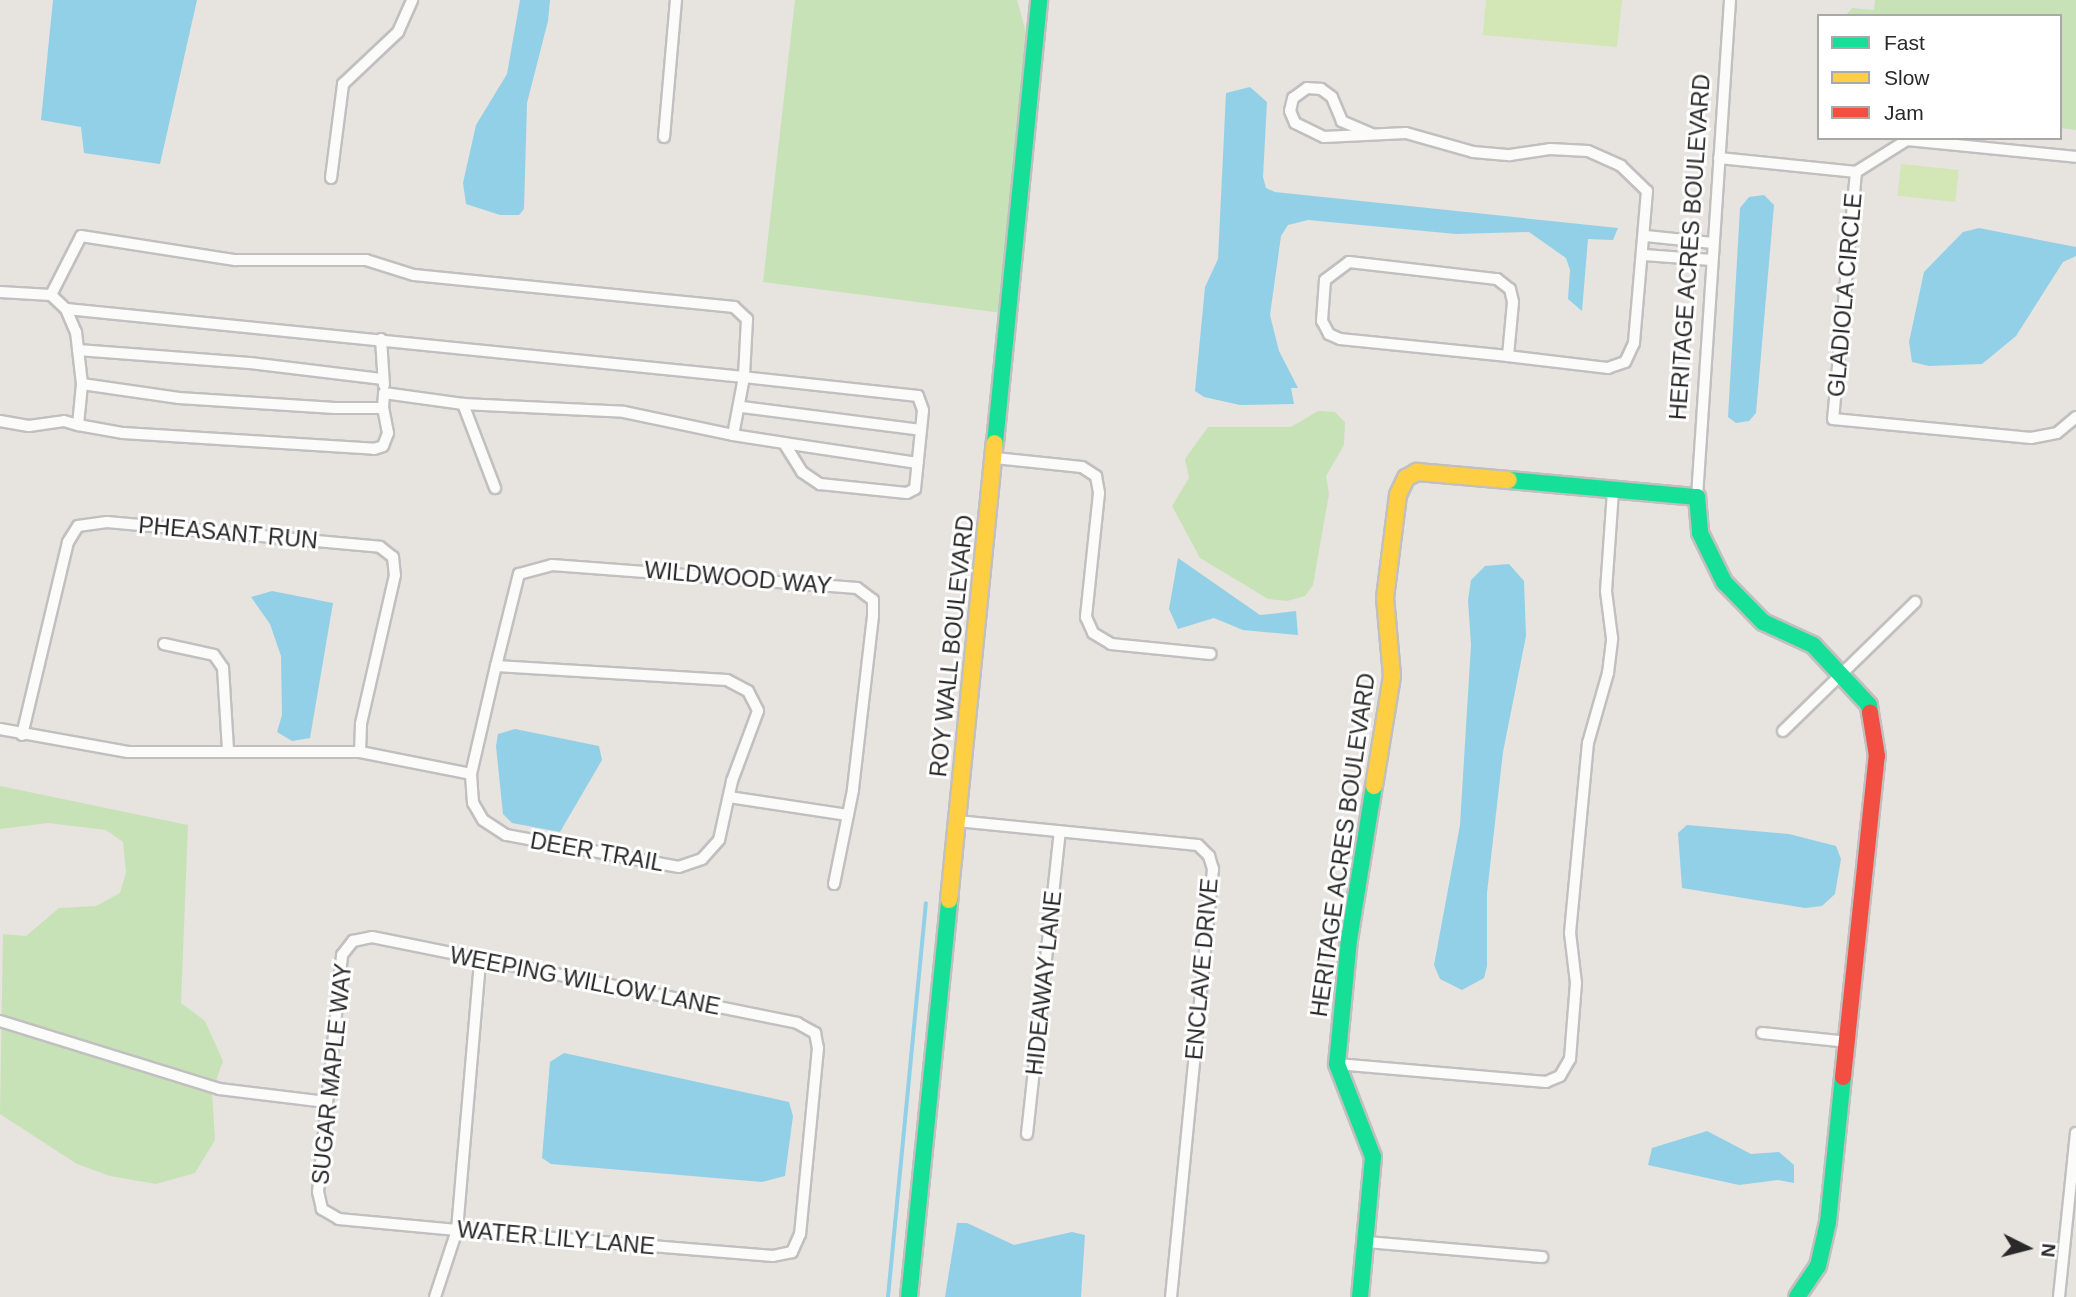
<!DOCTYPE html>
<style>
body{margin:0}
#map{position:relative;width:2076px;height:1297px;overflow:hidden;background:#e7e3de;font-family:Arial,sans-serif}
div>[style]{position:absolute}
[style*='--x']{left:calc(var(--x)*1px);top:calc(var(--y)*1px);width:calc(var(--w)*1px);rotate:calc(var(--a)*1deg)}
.green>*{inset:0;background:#c8e2b7}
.pitch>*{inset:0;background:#d3e6b5;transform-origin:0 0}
.water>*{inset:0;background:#92d0e8}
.stream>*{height:3.5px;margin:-1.75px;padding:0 1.75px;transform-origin:1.75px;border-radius:1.75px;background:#92d0e8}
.roads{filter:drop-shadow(2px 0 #c1bfc0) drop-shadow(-2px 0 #c1bfc0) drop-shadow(0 2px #c1bfc0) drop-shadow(0 -2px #c1bfc0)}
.street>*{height:10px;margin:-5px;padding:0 5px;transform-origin:5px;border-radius:5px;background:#fbfbfa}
.fast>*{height:16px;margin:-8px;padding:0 8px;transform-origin:8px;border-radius:8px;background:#16e098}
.slow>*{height:16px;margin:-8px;padding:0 8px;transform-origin:8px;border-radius:8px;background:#ffcf43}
.jam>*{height:16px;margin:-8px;padding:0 8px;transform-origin:8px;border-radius:8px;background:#f24e42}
span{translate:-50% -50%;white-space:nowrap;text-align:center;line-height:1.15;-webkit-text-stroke:6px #fff;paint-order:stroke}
.street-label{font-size:23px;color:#292929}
.legend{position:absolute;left:1817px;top:14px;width:245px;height:126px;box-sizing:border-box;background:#fff;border:2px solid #a9a9a9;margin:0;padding:9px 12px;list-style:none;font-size:21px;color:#292929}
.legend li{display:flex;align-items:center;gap:14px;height:35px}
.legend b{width:35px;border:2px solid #a9a9a9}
.north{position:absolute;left:1992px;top:1213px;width:70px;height:70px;-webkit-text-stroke:5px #fff;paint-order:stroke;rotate:96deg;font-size:19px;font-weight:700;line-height:28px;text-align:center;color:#292929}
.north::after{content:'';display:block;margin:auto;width:24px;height:32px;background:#292929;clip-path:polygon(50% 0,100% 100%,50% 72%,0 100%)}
</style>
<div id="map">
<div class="green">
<div style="clip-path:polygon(795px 0,1017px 0,1028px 39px,1002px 313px,763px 282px)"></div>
<div style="clip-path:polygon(1875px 0,2076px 0,2076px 130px,2060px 128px,2060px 16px,1845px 16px,1852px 8px,1874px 10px)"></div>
<div style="clip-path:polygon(1318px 411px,1335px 412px,1345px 422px,1344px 445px,1326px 476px,1329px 494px,1313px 585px,1305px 596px,1287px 601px,1268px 599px,1200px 558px,1172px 506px,1189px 478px,1185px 459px,1208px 427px,1291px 427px)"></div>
<div style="clip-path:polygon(0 786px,188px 825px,181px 1003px,205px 1021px,223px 1061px,212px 1092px,215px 1140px,195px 1173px,156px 1184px,110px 1176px,77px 1164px,0 1114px,3px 934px,26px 936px,59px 908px,96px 906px,120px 893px,126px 872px,123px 842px,106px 830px,48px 823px,0 829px)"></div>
</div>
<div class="pitch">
<div style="clip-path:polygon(1486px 0,1622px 0,1617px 47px,1483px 35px)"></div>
<div style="left:1901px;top:164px;width:58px;height:32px;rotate:6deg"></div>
</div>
<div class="water">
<div style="clip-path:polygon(53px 0,197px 0,160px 164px,84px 153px,81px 127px,41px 120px)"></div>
<div style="clip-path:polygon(520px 0,550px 0,548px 21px,527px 103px,524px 209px,519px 215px,500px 215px,466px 204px,463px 183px,476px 125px,507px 74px)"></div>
<div style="clip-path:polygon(1250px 87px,1267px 102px,1263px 177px,1266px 188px,1275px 192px,1618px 228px,1613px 240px,1588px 239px,1582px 311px,1568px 299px,1570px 270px,1566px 258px,1529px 232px,1456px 234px,1308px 220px,1288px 225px,1281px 236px,1270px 315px,1279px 351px,1298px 388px,1291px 388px,1294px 404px,1240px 405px,1204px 397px,1195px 391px,1205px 287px,1218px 259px,1226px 93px)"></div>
<div style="clip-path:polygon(1764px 195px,1774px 205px,1756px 413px,1749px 421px,1736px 423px,1728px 417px,1740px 208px,1749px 197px)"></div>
<div style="clip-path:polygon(1979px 228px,2076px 247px,2076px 256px,2063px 262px,2016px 336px,1982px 364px,1929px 366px,1912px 362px,1909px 342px,1924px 272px,1963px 232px)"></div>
<div style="clip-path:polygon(1178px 558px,1260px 615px,1296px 611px,1298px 635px,1243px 630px,1214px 618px,1178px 629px,1169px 609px)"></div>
<div style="clip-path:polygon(1509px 564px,1524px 581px,1526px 636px,1503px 752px,1487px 893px,1487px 966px,1484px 978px,1462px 990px,1440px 979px,1434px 965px,1460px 825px,1471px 645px,1468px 600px,1471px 580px,1485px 566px)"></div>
<div style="clip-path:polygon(272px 591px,333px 603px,310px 738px,292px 741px,277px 732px,282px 715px,281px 656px,270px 624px,251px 597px)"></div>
<div style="clip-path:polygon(515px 729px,599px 746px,602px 760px,560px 832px,512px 823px,503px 814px,496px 746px,498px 734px)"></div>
<div style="clip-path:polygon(1687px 825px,1789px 834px,1836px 846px,1841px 859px,1835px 894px,1822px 906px,1805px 908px,1682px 888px,1678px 833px)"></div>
<div style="clip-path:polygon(564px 1053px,789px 1102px,793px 1116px,785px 1176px,762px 1182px,551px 1164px,542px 1158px,550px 1062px)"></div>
<div style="clip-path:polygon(1707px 1131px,1751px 1154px,1779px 1152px,1794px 1165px,1794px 1183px,1778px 1180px,1739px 1185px,1648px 1165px,1652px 1148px)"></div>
<div style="clip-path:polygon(957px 1223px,967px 1223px,1014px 1245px,1072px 1232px,1085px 1235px,1081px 1297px,945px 1297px)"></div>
</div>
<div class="stream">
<div style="--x:888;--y:1297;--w:395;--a:-84.5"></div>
</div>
<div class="roads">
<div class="street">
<div style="--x:1372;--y:134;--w:33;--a:-157"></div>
<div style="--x:1342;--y:121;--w:26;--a:-113"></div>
<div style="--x:1332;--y:97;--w:14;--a:-144"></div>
<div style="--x:1321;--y:89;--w:14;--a:-176"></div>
<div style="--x:1307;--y:88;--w:17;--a:144"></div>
<div style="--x:1293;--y:98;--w:13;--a:103"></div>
<div style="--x:1290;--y:111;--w:13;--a:67"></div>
<div style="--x:1295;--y:123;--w:32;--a:26"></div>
<div style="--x:1324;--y:137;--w:82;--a:-2.8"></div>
<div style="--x:1406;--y:133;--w:70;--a:15.8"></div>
<div style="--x:1473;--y:152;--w:37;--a:5"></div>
<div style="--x:1510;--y:155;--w:40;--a:-8.5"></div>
<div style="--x:1550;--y:149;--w:38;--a:3"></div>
<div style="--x:1588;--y:151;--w:36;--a:24"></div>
<div style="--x:1621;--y:166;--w:36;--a:44"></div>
<div style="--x:1647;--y:191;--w:153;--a:94.9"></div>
<div style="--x:1634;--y:343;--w:21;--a:115"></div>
<div style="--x:1625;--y:362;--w:18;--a:161"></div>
<div style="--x:1608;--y:368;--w:101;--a:-173.2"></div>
<div style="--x:664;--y:137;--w:138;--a:-85"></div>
<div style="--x:1719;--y:158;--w:138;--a:5.8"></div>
<div style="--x:1856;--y:172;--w:60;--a:-32.1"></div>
<div style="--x:1907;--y:140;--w:170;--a:5.7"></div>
<div style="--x:1856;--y:172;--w:248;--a:95.3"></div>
<div style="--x:1833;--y:419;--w:199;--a:5.5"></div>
<div style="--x:2031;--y:438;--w:26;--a:-11"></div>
<div style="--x:2057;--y:433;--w:25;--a:-40"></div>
<div style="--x:331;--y:178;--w:95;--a:-82.7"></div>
<div style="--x:343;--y:84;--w:76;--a:-43.4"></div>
<div style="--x:398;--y:32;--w:35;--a:-66"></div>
<div style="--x:1646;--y:236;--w:67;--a:6"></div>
<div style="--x:1644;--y:255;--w:68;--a:4.2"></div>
<div style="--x:1349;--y:262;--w:149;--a:6.6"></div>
<div style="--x:1497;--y:279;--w:16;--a:38"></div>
<div style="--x:1510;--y:289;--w:13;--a:77"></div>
<div style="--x:1513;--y:302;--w:54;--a:95.3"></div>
<div style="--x:1508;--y:356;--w:169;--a:-174.2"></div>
<div style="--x:1340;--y:339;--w:12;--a:-156"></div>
<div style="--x:1329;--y:334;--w:15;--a:-118"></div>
<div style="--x:1322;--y:321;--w:41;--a:-85.8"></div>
<div style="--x:1325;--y:280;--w:30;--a:-37"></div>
<div style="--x:0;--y:292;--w:51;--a:3.4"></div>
<div style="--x:51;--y:295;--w:21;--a:43"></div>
<div style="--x:66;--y:309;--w:25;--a:67"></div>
<div style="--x:76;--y:332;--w:52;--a:83.4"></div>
<div style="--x:82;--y:384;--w:98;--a:8.2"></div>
<div style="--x:179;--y:398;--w:156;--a:3.7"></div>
<div style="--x:335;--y:408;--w:48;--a:0"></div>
<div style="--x:383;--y:408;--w:15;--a:-86"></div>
<div style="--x:384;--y:393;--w:80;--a:7.9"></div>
<div style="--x:463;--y:404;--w:161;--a:2.8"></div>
<div style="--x:624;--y:412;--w:111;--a:11.9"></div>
<div style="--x:733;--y:435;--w:52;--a:8.9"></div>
<div style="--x:784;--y:443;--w:34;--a:58"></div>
<div style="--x:802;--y:472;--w:22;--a:34"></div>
<div style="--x:820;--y:484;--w:87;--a:5.9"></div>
<div style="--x:907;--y:493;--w:9;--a:-27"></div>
<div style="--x:915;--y:489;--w:79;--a:-84.2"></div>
<div style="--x:923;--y:410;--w:15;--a:-110"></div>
<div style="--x:918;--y:396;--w:175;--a:-173.8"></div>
<div style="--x:744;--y:377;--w:59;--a:100.7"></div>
<div style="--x:51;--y:295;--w:66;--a:-63"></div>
<div style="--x:81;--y:236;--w:156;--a:8.9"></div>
<div style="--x:235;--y:260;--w:131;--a:0"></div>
<div style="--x:366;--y:260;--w:50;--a:17.4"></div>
<div style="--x:414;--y:275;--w:322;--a:5.7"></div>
<div style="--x:734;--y:307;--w:18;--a:43"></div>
<div style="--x:747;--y:319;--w:58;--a:93"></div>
<div style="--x:744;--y:377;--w:681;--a:-174.27"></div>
<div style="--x:381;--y:339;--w:46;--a:86.3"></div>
<div style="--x:78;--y:350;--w:172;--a:4.3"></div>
<div style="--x:250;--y:363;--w:134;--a:6.9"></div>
<div style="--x:463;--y:404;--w:90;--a:69.1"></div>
<div style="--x:742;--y:407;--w:180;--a:7.3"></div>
<div style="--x:0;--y:421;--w:29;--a:10"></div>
<div style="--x:29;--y:426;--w:35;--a:-8"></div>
<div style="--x:64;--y:421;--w:15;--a:16"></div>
<div style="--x:78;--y:425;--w:41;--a:-84.4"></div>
<div style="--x:78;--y:425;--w:46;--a:10.1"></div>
<div style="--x:123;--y:433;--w:252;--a:3.6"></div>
<div style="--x:374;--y:449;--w:9;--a:-18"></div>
<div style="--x:383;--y:446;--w:14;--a:-69"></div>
<div style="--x:388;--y:433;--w:25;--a:-101"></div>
<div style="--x:784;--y:443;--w:135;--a:8.5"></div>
<div style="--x:995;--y:458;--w:87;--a:5.9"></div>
<div style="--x:1082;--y:467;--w:17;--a:33"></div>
<div style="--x:1096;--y:476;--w:17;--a:80"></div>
<div style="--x:1099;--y:493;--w:125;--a:96"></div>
<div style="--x:1086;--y:617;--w:17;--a:66"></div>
<div style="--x:1093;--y:633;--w:21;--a:31"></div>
<div style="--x:1111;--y:644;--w:100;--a:5.7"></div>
<div style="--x:1697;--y:497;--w:498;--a:-86.2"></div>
<div style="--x:164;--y:644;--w:51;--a:12.4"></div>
<div style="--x:214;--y:655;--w:16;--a:55"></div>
<div style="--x:223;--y:668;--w:82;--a:86.5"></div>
<div style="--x:496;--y:666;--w:231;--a:3.5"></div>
<div style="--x:727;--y:680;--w:24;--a:28"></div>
<div style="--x:748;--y:691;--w:22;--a:63"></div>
<div style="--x:758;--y:711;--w:75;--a:110.4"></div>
<div style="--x:732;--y:781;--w:60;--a:102.4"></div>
<div style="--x:719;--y:840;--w:25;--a:132"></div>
<div style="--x:702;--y:859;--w:24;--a:161"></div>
<div style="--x:679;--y:867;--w:176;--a:-169.5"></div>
<div style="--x:506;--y:835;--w:27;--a:-147"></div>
<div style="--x:483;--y:820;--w:20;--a:-120"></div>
<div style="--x:473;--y:803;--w:29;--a:-94"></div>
<div style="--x:471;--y:774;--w:111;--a:-77"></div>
<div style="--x:496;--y:666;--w:95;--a:-76"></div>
<div style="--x:519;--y:574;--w:34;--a:-15"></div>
<div style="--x:552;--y:565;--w:306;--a:4.3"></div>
<div style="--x:857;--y:588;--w:20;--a:37"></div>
<div style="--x:873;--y:600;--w:16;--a:90"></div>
<div style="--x:873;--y:616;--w:175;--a:96.6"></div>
<div style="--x:853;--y:790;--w:96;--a:101.4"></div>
<div style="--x:0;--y:729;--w:130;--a:10.2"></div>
<div style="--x:128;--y:752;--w:232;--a:0"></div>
<div style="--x:360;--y:752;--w:113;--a:11.2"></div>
<div style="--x:1783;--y:731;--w:185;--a:-44.3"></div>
<div style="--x:22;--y:735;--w:198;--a:-76.6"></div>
<div style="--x:68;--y:542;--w:19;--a:-58"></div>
<div style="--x:78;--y:526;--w:29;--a:-8"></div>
<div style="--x:107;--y:522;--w:274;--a:5.2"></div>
<div style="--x:380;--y:547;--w:16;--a:38"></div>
<div style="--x:393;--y:557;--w:18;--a:84"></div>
<div style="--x:395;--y:575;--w:153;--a:102.9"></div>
<div style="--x:361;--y:724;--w:28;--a:92"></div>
<div style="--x:729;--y:797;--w:120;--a:8.6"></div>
<div style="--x:957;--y:821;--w:242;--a:5.7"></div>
<div style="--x:1198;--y:845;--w:16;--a:45"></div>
<div style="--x:1209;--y:856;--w:14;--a:73"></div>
<div style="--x:1213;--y:869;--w:430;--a:95.6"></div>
<div style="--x:372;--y:937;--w:434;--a:11.4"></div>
<div style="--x:797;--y:1023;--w:21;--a:29"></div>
<div style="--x:815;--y:1033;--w:15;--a:79"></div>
<div style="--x:818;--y:1048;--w:187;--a:95.5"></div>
<div style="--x:800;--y:1234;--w:20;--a:114"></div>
<div style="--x:792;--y:1252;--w:19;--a:168"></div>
<div style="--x:773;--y:1256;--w:317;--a:-175.3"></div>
<div style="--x:457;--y:1230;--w:119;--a:-174.7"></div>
<div style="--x:339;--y:1219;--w:20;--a:-150"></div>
<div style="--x:322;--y:1209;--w:17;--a:-103"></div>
<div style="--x:318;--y:1192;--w:238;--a:-84.2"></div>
<div style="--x:342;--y:955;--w:18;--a:-52"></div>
<div style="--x:353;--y:941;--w:19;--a:-12"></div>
<div style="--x:0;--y:1021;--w:229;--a:17.2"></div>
<div style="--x:219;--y:1089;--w:108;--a:6.9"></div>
<div style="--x:1762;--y:1033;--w:87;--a:5.9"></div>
<div style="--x:1337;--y:1064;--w:210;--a:4.9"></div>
<div style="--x:1546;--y:1082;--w:15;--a:-23"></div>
<div style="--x:1560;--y:1076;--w:20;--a:-60"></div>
<div style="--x:1570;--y:1059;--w:76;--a:-85.5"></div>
<div style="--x:1576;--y:983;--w:50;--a:-96.8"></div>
<div style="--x:1570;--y:933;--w:191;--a:-84.6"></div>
<div style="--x:1588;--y:743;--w:73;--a:-74.1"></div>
<div style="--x:1608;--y:673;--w:35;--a:-83"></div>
<div style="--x:1612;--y:638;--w:47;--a:-97.3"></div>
<div style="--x:1606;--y:591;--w:100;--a:-86"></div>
<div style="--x:1027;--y:1134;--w:304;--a:-83.8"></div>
<div style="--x:1366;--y:1242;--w:177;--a:4.9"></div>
<div style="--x:435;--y:1297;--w:71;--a:-71.8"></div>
<div style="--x:457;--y:1230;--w:271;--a:-85.1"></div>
<div style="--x:2059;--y:1297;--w:165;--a:-84.1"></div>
</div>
<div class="fast">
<div style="--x:995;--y:443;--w:445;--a:-84.3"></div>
<div style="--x:1509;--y:480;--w:189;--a:5.2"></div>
<div style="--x:1697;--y:497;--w:36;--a:85"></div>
<div style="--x:1700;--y:533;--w:55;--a:63.9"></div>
<div style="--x:1724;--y:582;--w:56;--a:45.7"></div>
<div style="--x:1763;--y:622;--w:55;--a:24.7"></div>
<div style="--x:1813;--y:645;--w:82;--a:47"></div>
<div style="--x:1869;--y:705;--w:8;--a:83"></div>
<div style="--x:909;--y:1297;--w:399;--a:-84.2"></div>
<div style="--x:1360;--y:1297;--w:141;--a:-84.7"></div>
<div style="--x:1373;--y:1157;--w:100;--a:-111.2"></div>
<div style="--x:1337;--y:1064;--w:125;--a:-84.5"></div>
<div style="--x:1349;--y:940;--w:156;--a:-80.8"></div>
<div style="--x:1797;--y:1297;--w:37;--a:-56"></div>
<div style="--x:1818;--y:1266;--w:45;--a:-77.2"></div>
<div style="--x:1828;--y:1222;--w:146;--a:-84.1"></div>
</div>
<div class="slow">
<div style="--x:1374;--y:786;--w:111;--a:-80.7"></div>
<div style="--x:1392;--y:676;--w:78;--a:-95.1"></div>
<div style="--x:1385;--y:598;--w:104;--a:-82.8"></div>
<div style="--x:1398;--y:495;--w:19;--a:-65"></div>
<div style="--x:1406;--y:478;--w:13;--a:-29"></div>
<div style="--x:1417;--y:472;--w:92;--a:5"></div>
<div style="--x:949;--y:900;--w:459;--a:-84.3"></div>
</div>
<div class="jam">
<div style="--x:1843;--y:1077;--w:323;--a:-84"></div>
<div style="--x:1877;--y:756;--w:44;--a:-99.2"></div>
</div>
</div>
<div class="street-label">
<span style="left:1690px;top:247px;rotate:-86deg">HERITAGE ACRES BOULEVARD</span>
<span style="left:1845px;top:295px;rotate:-85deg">GLADIOLA CIRCLE</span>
<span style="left:228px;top:533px;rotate:5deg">PHEASANT RUN</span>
<span style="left:738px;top:578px;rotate:5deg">WILDWOOD WAY</span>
<span style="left:952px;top:646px;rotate:-84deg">ROY WALL BOULEVARD</span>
<span style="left:1343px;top:845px;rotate:-82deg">HERITAGE ACRES BOULEVARD</span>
<span style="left:597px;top:852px;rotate:10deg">DEER TRAIL</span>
<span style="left:1202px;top:969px;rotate:-85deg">ENCLAVE DRIVE</span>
<span style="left:585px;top:981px;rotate:11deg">WEEPING WILLOW LANE</span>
<span style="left:1044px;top:983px;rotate:-84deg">HIDEAWAY LANE</span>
<span style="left:332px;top:1074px;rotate:-84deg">SUGAR MAPLE WAY</span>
<span style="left:556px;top:1238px;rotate:5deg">WATER LILY LANE</span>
</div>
<ul class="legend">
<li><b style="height:9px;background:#16e098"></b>Fast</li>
<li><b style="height:9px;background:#ffcf43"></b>Slow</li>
<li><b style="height:9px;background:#f24e42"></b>Jam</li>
</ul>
<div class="north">N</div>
</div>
